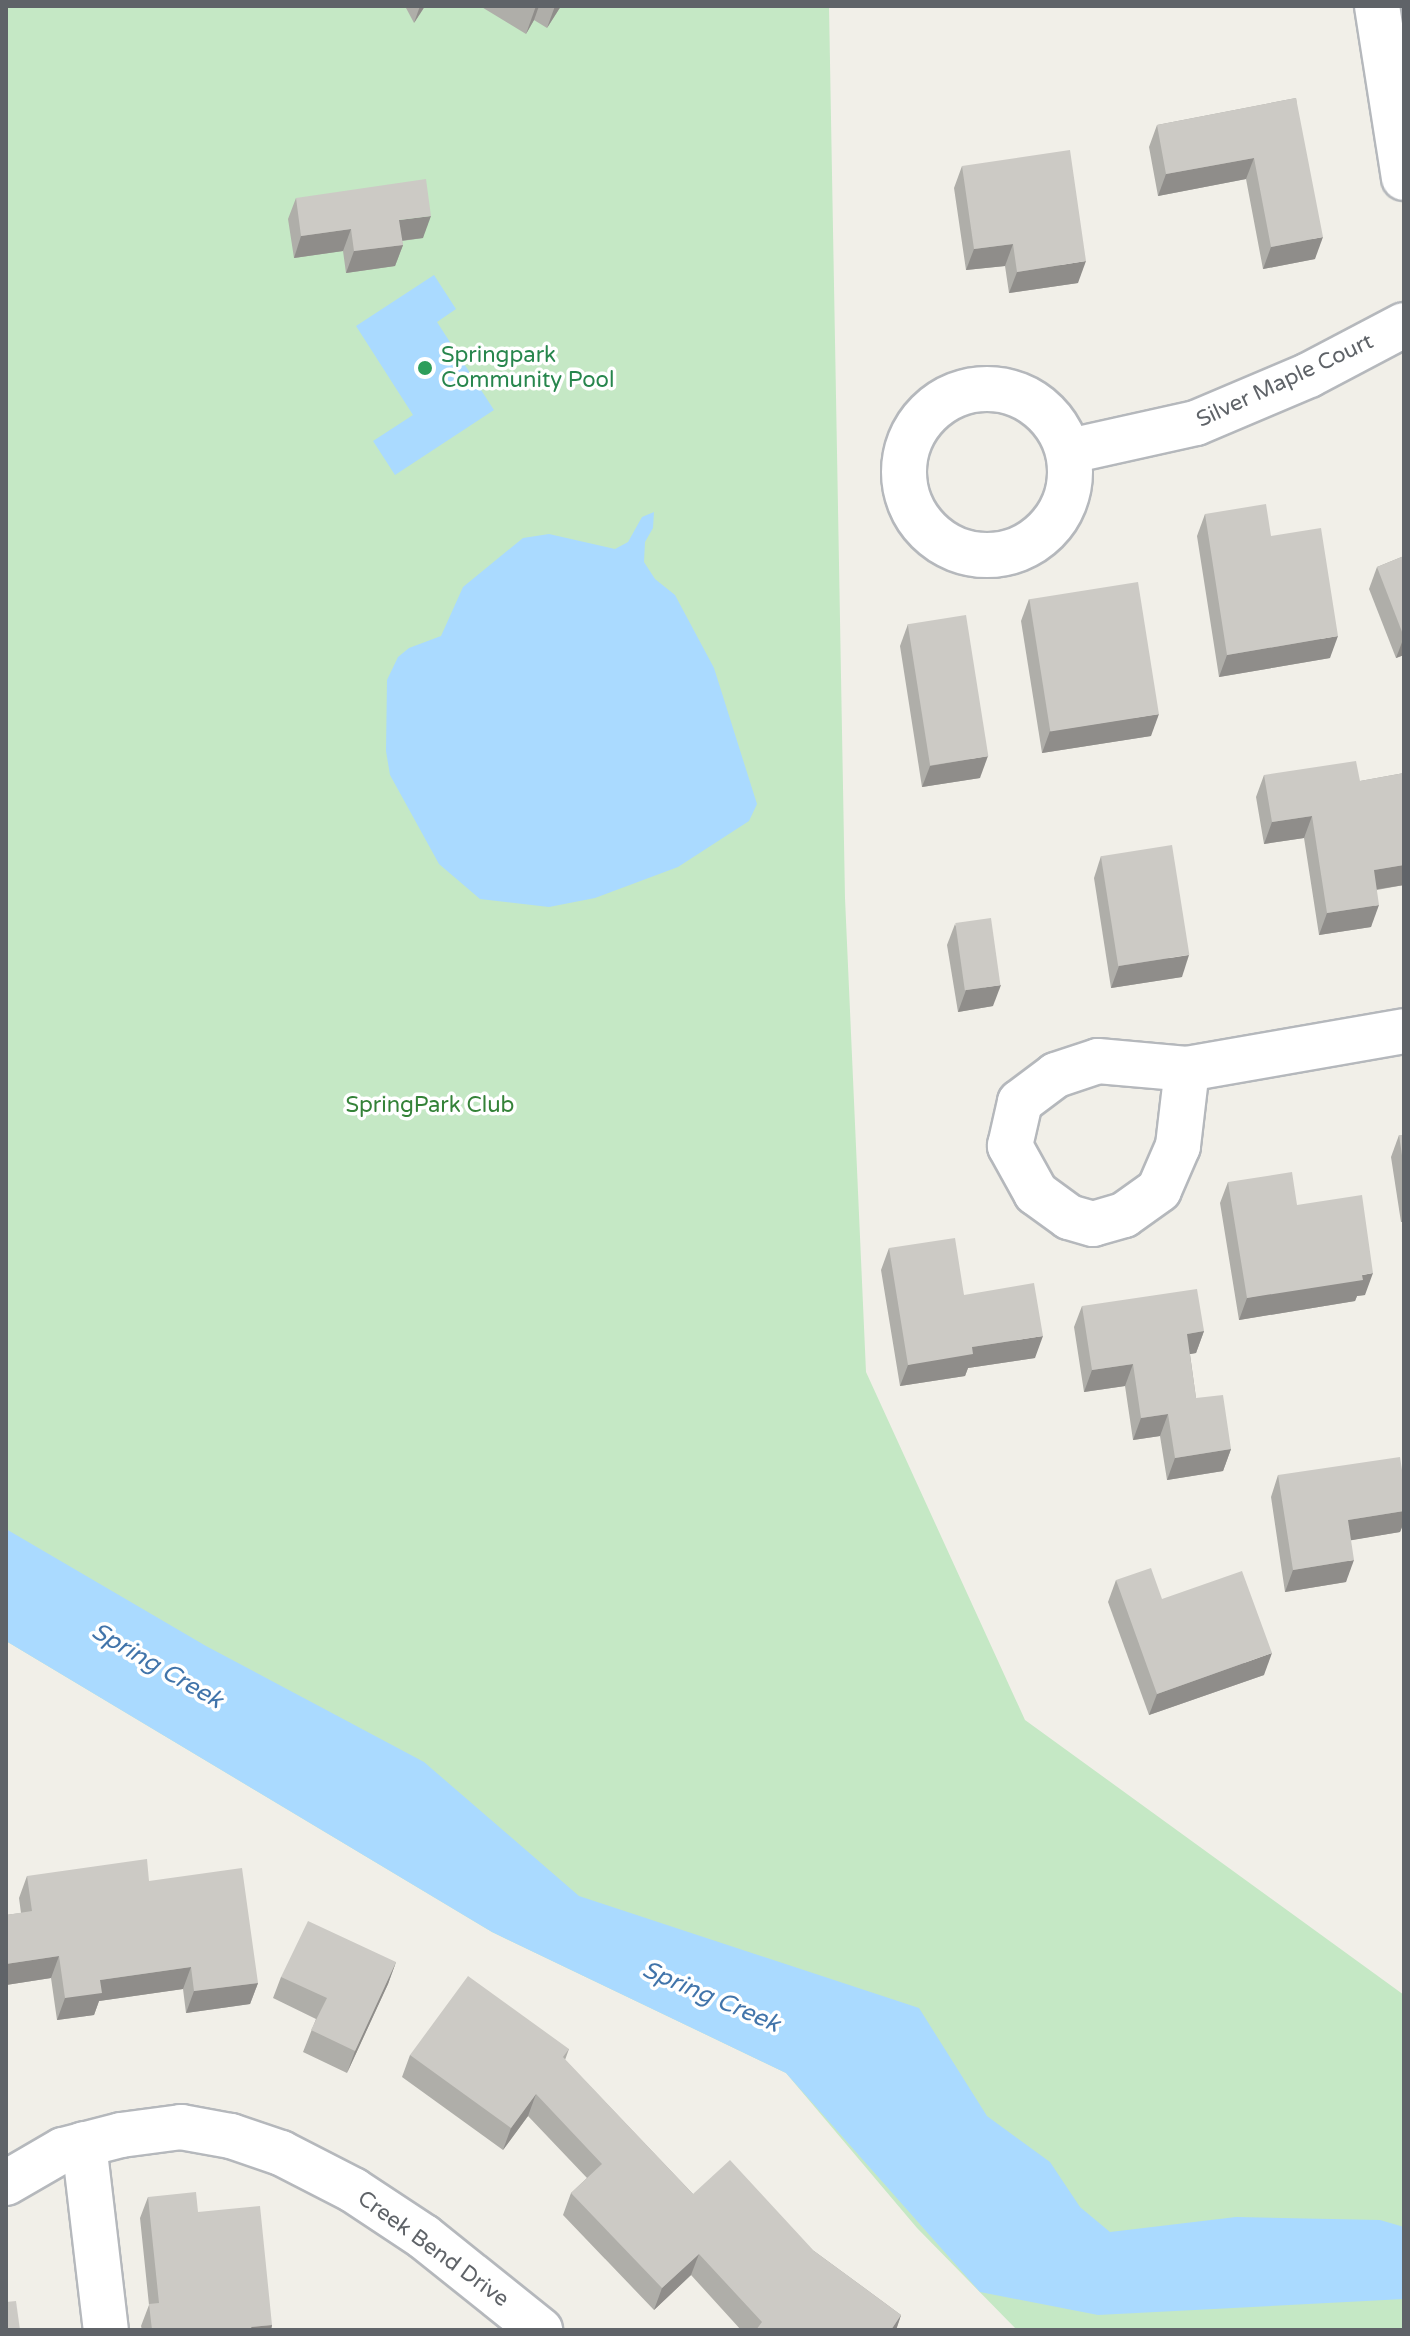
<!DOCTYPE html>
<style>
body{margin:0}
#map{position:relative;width:1410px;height:2336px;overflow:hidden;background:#f1efe8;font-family:"Varela Round",sans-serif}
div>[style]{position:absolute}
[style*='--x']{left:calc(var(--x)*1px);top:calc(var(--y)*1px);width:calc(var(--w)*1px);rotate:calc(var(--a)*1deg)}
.green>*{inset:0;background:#c5e8c5}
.water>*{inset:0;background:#aadaff}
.roads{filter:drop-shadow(2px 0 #b5b8bc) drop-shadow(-2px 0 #b5b8bc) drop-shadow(0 2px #b5b8bc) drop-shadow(0 -2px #b5b8bc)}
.minor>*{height:44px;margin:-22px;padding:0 22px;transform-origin:22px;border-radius:22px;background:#fff}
.minor>.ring{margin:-22px;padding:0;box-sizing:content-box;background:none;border:44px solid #fff;border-radius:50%}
.wall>*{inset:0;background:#afaea9}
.shaded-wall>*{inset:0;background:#8f8d8a}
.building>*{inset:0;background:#cccac5;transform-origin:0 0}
.dots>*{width:22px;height:22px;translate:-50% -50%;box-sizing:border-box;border:4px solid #fff;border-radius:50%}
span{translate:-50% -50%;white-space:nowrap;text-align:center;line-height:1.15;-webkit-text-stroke:7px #fff;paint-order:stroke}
.leisure-label{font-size:22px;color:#27864d}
.left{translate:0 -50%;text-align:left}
.street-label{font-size:22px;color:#5f6368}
.park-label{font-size:22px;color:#348238}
.water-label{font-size:24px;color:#4174aa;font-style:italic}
.frame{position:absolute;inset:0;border:8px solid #5f6368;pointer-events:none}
</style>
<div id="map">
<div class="green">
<div style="clip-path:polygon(6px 6px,829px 6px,845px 898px,866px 1372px,1025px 1720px,1404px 1995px,1404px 2330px,1017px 2330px,917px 2228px,786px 2073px,492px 1932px,6px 1641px)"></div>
</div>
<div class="water">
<div style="clip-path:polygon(434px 275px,456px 309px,437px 322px,494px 410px,395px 475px,373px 441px,413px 415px,356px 326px)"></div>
<div style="clip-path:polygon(654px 512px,653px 528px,645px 542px,644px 562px,655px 579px,675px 595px,714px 668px,757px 804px,749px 821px,678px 867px,595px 898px,549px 907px,480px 899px,439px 864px,390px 775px,386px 751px,387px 680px,398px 657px,409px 648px,441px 636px,463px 587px,523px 538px,549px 534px,615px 549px,628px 542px,642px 517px)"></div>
<div style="clip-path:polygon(6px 1529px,206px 1646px,424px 1762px,579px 1896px,919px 2008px,987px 2116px,1050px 2162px,1080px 2207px,1110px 2232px,1236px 2217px,1380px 2220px,1404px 2227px,1404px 2299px,1098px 2315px,980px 2292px,786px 2073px,492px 1932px,6px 1641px)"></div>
</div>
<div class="roads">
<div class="minor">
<div style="--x:1377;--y:6;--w:174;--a:81.1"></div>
<div class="ring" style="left:904px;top:389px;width:122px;height:122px"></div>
<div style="--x:1070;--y:451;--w:129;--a:-12.5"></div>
<div style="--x:1196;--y:423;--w:123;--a:-23"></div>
<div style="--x:1309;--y:375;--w:107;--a:-27.8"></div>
<div style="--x:1098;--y:1061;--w:89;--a:5.1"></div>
<div style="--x:1187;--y:1069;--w:78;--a:96.7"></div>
<div style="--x:1178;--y:1146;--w:48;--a:113.4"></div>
<div style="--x:1159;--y:1190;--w:43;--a:144.5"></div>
<div style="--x:1124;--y:1215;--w:32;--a:164"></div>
<div style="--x:1093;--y:1224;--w:25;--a:-164"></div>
<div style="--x:1069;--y:1217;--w:41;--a:-144"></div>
<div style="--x:1036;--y:1193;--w:54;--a:-119"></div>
<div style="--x:1010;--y:1146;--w:45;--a:-77.2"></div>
<div style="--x:1020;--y:1102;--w:45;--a:-36.9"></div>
<div style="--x:1056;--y:1075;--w:44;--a:-18.4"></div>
<div style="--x:1187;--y:1069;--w:220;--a:-9.9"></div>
<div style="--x:84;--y:2144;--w:187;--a:83.3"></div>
<div style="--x:6;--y:2183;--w:66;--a:-30.1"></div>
<div style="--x:63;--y:2150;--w:60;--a:-14.5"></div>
<div style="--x:121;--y:2135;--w:61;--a:-7.6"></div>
<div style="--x:181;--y:2127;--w:51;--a:10.2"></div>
<div style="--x:231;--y:2136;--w:53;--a:18.8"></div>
<div style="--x:281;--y:2153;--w:81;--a:27.2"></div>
<div style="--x:353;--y:2190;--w:85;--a:33.5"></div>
<div style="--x:424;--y:2237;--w:149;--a:38.7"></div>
</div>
</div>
<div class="wall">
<div style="clip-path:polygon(405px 6px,425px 6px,414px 23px)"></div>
<div style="clip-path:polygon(480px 6px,561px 6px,547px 28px,534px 20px,526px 34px)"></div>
<div style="clip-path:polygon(1296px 98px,1315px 259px,1263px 269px,1246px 179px,1158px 196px,1149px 147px,1157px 125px)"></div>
<div style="clip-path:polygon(962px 166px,1078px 283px,1009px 293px,1005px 266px,966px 270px,954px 188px)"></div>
<div style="clip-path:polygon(296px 198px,423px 238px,402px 241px,403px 245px,395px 266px,346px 273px,343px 251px,294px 258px,288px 219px)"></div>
<div style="clip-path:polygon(1205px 514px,1271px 536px,1330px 658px,1219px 677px,1197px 536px)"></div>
<div style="clip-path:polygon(1404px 556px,1404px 655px,1396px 658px,1369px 589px,1377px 567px)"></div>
<div style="clip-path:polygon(1029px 599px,1151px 736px,1042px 753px,1021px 621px)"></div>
<div style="clip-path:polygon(908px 624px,980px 778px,922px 787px,900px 646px)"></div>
<div style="clip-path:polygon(1404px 773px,1404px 885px,1377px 890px,1371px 927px,1319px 935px,1304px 838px,1264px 844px,1256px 797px,1264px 775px,1360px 781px)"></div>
<div style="clip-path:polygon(1101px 856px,1182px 977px,1111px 988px,1094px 878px)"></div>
<div style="clip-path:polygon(955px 924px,993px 1006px,958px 1012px,947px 945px)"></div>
<div style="clip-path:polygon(1399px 1135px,1404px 1135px,1404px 1222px,1401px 1222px,1391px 1157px)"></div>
<div style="clip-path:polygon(1228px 1182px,1297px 1205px,1365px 1295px,1357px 1296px,1355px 1301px,1239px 1320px,1220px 1203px)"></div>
<div style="clip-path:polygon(889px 1248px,964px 1295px,1035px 1358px,968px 1368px,965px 1376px,900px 1386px,881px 1270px)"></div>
<div style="clip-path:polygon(1082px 1306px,1204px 1331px,1196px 1353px,1190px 1354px,1196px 1398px,1231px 1449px,1223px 1471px,1167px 1480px,1160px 1436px,1133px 1440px,1125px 1386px,1084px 1392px,1074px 1327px)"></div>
<div style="clip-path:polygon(1278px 1475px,1404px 1483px,1404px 1522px,1400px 1532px,1351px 1540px,1346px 1582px,1285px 1592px,1271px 1497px)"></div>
<div style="clip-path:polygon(1116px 1580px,1264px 1675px,1149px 1715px,1108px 1602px)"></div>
<div style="clip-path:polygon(27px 1876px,149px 1881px,258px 1983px,250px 2004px,186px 2013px,183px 1989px,99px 2001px,94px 2015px,57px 2020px,51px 1978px,6px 1985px,6px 1915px,21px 1913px,19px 1898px)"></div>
<div style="clip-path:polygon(396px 1962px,388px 1984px,347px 2073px,303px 2052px,316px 2019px,273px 1998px,281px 1977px)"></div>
<div style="clip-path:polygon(569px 2049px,565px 2060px,693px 2194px,814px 2251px,901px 2315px,896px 2330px,741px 2330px,691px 2275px,654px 2310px,563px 2215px,571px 2193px,587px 2178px,528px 2116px,503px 2150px,402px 2077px,410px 2055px)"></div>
<div style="clip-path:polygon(148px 2197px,198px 2212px,272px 2325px,271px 2330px,142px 2330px,141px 2326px,149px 2305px,140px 2218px)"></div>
</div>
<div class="shaded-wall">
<div style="clip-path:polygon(420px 6px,425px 6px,414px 23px)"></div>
<div style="clip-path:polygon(536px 6px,539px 6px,534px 20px,526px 34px)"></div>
<div style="clip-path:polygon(555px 6px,561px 6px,547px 28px)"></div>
<div style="clip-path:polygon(1254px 158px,1246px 179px,1158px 196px,1166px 174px)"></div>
<div style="clip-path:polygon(431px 216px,423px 238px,391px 242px,399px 220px)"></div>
<div style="clip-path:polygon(351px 229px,343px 251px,294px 258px,301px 236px)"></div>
<div style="clip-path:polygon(1323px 237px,1315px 259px,1263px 269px,1271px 247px)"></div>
<div style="clip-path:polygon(1013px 244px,1005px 266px,966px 270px,974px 249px)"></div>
<div style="clip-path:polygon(403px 245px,395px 266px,346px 273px,354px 251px)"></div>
<div style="clip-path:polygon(1086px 261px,1078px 283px,1009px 293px,1017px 272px)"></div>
<div style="clip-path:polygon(1338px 636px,1330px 658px,1219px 677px,1227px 655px)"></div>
<div style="clip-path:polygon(1404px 637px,1404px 655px,1396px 658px)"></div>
<div style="clip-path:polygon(1159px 714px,1151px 736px,1042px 753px,1050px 731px)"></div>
<div style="clip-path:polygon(988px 756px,980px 778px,922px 787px,930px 766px)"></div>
<div style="clip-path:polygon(1312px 816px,1304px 838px,1264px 844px,1272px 822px)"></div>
<div style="clip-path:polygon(1404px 865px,1404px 885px,1366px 891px,1374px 870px)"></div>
<div style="clip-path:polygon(1379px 905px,1371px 927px,1319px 935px,1327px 913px)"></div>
<div style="clip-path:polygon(1189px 955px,1182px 977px,1111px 988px,1119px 966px)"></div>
<div style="clip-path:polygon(1001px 985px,993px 1006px,958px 1012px,966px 990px)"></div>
<div style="clip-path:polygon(1373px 1273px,1365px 1295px,1357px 1296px,1355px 1301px,1239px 1320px,1247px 1298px)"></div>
<div style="clip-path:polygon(1204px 1331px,1196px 1353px,1179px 1356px,1187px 1334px)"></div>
<div style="clip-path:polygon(1043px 1336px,1035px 1358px,968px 1368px,965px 1376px,900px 1386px,908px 1365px,972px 1347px)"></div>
<div style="clip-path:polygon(1133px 1364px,1125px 1386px,1084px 1392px,1092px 1370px)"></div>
<div style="clip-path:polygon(1168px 1414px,1160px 1436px,1133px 1440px,1141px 1418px)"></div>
<div style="clip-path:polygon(1231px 1449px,1223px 1471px,1167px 1480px,1175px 1458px)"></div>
<div style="clip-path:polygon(1404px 1511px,1404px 1522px,1400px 1532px,1341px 1542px,1348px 1520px)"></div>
<div style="clip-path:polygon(1354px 1560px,1346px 1582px,1285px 1592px,1293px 1570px)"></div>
<div style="clip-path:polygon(1272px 1653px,1264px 1675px,1149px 1715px,1157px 1694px)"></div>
<div style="clip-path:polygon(59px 1956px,51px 1978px,6px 1985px,6px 1964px)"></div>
<div style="clip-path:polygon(396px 1962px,388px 1984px,347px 2073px,355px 2051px)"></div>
<div style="clip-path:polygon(191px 1967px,183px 1989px,99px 2001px,94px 2015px,57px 2020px,65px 1998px,100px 1980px)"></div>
<div style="clip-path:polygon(258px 1983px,250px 2004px,186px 2013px,194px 1991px)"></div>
<div style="clip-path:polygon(536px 2094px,528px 2116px,503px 2150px,511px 2128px)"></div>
<div style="clip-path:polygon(699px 2254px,691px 2275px,654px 2310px,662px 2288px)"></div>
<div style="clip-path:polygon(901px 2315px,896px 2330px,891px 2330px)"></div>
<div style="clip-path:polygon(272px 2325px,271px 2330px,250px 2330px,251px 2327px)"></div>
</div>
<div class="building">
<div style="clip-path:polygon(1296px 98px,1323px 237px,1271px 247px,1254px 158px,1166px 174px,1157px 125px)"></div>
<div style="clip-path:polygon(1070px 150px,1086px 261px,1017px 272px,1013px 244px,974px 249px,962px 166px)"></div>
<div style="clip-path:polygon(426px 179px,431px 216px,399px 220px,403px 245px,354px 251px,351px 229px,301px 236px,296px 198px)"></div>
<div style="clip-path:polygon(1266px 504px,1271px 536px,1321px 528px,1338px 636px,1227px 655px,1205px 514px)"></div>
<div style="clip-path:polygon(1404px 556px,1404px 637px,1377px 567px)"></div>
<div style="left:1138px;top:582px;width:134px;height:110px;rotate:81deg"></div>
<div style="left:966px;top:615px;width:143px;height:59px;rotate:81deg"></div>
<div style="clip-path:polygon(1356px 761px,1360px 781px,1404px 773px,1404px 865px,1374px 870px,1379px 905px,1327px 913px,1312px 816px,1272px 822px,1264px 775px)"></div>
<div style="left:1172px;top:845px;width:111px;height:72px;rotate:81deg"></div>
<div style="left:991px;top:918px;width:68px;height:36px;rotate:82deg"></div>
<div style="clip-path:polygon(1399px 1135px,1404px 1135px,1404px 1169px)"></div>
<div style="clip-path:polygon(1292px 1172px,1297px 1205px,1362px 1195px,1373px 1273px,1362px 1275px,1363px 1280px,1247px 1298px,1228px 1182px)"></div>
<div style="clip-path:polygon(955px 1238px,964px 1295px,1034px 1283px,1043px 1336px,972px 1347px,973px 1354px,908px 1365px,889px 1248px)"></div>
<div style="clip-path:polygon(1197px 1289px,1204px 1331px,1187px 1334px,1196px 1398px,1223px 1395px,1231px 1449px,1175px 1458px,1168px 1414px,1141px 1418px,1133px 1364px,1092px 1370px,1082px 1306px)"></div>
<div style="clip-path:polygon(1400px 1457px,1404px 1483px,1404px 1511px,1348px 1520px,1354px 1560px,1293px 1570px,1278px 1475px)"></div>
<div style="clip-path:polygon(1151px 1568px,1162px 1599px,1242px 1571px,1272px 1653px,1157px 1694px,1116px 1580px)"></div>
<div style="clip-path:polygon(147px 1859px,149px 1881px,242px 1868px,258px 1983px,194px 1991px,191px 1967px,100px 1980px,102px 1993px,65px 1998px,59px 1956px,6px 1964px,6px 1915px,32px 1911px,27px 1876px)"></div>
<div style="clip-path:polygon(308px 1921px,396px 1962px,355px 2051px,311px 2030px,327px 1998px,281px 1977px)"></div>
<div style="clip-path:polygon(468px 1976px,569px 2049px,563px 2057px,693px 2194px,730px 2160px,814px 2251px,901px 2315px,891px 2330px,756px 2330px,762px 2322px,699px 2254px,662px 2288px,571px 2193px,602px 2164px,536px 2094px,511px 2128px,410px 2055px)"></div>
<div style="clip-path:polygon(196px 2192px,198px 2212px,260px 2206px,272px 2325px,251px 2327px,253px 2330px,152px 2330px,149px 2304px,159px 2303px,148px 2197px)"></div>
<div style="clip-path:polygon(16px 2301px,20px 2330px,6px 2330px,6px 2302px)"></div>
</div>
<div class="dots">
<div style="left:425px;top:368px;background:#2e9e5b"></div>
</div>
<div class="leisure-label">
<span class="left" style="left:441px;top:368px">Springpark<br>Community Pool</span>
</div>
<div class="street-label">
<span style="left:1285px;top:381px;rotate:-25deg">Silver Maple Court</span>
<span style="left:433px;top:2249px;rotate:36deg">Creek Bend Drive</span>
</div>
<div class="park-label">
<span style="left:430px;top:1106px">SpringPark Club</span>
</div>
<div class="water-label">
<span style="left:157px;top:1666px;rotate:30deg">Spring Creek</span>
<span style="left:711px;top:1997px;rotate:23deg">Spring Creek</span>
</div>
<div class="frame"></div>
</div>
